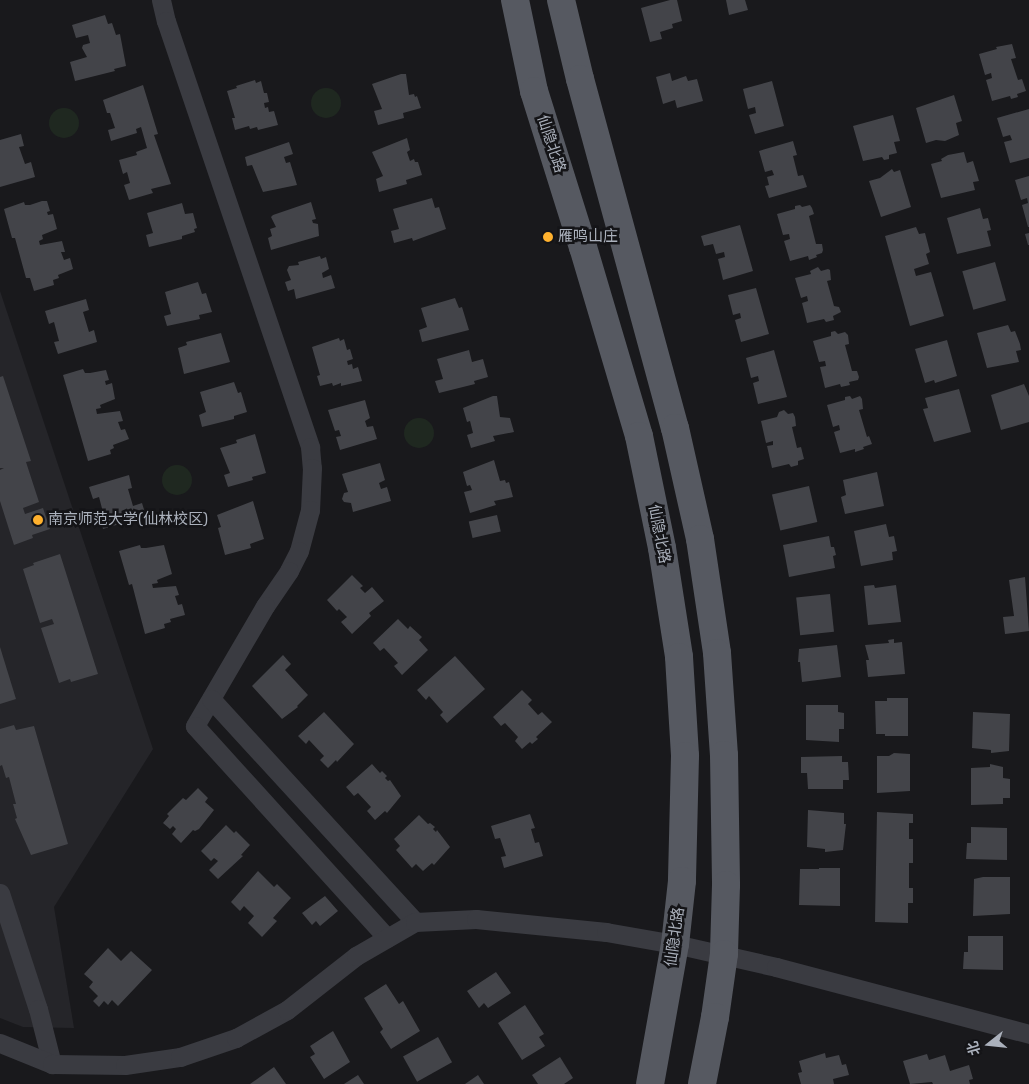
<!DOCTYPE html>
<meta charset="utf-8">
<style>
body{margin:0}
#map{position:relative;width:1029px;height:1084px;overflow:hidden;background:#19191c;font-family:Rubik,"Noto Sans SC",sans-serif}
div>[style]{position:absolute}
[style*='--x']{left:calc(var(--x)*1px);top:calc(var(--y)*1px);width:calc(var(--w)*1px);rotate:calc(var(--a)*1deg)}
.built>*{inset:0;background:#252529}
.green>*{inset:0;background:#1f2820}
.round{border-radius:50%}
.building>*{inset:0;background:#434449;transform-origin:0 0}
.minor>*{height:19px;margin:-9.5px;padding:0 9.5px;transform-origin:9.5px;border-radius:9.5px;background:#3a3b41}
.primary>*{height:28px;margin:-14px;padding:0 14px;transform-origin:14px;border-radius:14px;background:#565961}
.dots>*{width:14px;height:14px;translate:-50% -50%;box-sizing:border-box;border:2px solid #141417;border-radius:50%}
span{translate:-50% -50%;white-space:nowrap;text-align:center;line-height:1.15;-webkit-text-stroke:5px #141417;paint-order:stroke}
.street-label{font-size:15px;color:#abb1bc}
.poi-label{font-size:15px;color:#abb1bc}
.left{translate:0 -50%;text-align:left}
.north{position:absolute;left:964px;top:1019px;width:50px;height:50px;-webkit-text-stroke:4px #141417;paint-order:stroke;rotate:254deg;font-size:14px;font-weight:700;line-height:20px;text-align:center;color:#abb1bc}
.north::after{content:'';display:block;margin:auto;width:18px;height:22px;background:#abb1bc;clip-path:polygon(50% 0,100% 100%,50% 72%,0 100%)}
</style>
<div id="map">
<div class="built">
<div style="clip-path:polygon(0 291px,153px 749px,54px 907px,74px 1028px,23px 1027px,0 1018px)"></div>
</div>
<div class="green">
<div class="round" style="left:311px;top:88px;width:30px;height:30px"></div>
<div class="round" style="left:49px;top:108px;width:30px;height:30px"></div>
<div class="round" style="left:404px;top:418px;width:30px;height:30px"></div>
<div class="round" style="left:162px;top:465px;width:30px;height:30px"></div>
</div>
<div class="building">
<div style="clip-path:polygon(670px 0,677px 0,682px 21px,672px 24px,673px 28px,660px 32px,662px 39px,650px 42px,641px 8px)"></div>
<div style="clip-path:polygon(726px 0,745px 0,748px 10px,729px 15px)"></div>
<div style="clip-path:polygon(105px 15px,108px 24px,112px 23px,116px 35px,120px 34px,126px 66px,114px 69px,115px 71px,75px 81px,70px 62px,87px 57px,82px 48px,83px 45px,90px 43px,88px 35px,76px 38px,72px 25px)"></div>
<div style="clip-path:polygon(1012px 44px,1016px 58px,1011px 59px,1018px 80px,1022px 79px,1026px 91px,1017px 94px,1018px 97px,1011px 99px,1010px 96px,992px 101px,986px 80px,992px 78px,991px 73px,985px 75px,979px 54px,997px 49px,996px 47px)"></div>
<div style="clip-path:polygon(670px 73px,672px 81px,686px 76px,688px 81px,697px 79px,703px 101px,677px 108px,675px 100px,663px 104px,656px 77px)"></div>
<div style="clip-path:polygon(401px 74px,406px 74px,409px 95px,414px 94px,415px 97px,417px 96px,421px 108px,403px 113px,404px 118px,378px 125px,374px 111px,382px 109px,372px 84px)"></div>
<div style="clip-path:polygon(255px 80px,256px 83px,261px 81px,264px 93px,267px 93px,269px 102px,264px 103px,265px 108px,268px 107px,269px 112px,274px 111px,278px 125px,258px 130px,257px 127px,250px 129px,249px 126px,235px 130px,232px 118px,235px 118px,227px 91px,237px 88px,236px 86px)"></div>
<div style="clip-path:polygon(772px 81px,784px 126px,755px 134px,749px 115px,756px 113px,755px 107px,748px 109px,743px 89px)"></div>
<div style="clip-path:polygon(143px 85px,158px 134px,154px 135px,171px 184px,151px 189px,153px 193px,129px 200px,124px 185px,130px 183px,127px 172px,123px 174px,119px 160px,137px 155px,136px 152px,147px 148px,141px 127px,136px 129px,137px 133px,111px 141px,108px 130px,115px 128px,110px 113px,107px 113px,103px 100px)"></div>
<div style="clip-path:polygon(954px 95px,962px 121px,956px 123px,959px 135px,945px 141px,936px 140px,926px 143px,916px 108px)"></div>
<div style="clip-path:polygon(1029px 109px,1029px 158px,1010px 163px,1004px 142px,1012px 140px,1010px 135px,1003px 137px,997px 118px)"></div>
<div style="clip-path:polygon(893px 115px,900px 141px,894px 142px,897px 153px,889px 155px,889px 159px,884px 160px,882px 157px,863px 161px,853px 126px)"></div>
<div style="clip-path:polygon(21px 134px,24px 146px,19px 147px,25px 164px,31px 162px,35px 177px,0 187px,0 140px)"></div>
<div style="clip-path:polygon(407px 138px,410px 150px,407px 152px,410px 161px,414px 159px,415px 162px,418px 162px,422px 175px,406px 180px,407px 184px,379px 192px,376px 179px,383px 176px,372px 152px)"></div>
<div style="clip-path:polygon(793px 141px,797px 155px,793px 156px,798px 176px,803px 175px,807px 187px,769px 198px,765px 186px,769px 185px,767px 177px,774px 175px,772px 170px,765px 172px,759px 151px)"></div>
<div style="clip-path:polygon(289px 142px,293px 154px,284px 157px,286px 163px,290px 162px,297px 185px,263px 192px,252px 165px,247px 166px,245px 157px)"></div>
<div style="clip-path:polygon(964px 152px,967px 163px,973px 161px,979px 181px,973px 182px,975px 190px,941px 198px,931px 164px,942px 161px,941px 159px,948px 155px)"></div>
<div style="clip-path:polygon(892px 169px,894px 172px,900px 170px,911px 207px,881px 217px,869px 181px,880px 178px)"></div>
<div style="clip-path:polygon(1029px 176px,1029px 227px,1028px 227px,1022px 205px,1028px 203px,1027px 198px,1021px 200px,1015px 180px)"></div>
<div style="clip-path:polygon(432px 198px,435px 208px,439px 207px,446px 229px,413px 241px,412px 238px,394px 243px,391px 231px,399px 229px,393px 209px)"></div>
<div style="clip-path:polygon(42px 201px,47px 201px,50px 211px,47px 212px,48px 215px,53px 214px,57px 229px,42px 235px,43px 239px,39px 241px,40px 245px,62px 241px,65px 252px,61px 252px,64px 260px,70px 258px,73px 269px,58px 275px,59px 278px,53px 280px,54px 285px,34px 291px,30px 278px,26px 278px,15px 238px,12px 238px,4px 209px,24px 202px,25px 205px,30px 205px)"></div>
<div style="clip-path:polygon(311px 202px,316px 219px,312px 220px,313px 223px,318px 224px,319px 236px,271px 250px,268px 238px,272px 236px,270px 229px,276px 227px,271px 217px,273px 215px)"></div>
<div style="clip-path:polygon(182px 203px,185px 214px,193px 213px,197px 228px,194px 229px,195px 232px,182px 236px,182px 239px,149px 247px,146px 235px,153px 233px,147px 213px)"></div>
<div style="clip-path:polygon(800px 205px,802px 207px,810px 205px,812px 208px,814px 214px,809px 216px,816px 244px,822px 244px,823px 250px,822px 253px,816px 255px,817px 257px,809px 260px,808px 256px,790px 261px,784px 241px,790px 239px,789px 234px,783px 235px,777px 214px,795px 209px,795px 206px)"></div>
<div style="clip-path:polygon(980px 208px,983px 219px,988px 218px,991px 230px,987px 231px,991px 246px,957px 254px,947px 218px)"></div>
<div style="clip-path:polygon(740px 225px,753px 271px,723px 280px,718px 259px,725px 257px,724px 252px,716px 254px,713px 244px,704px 246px,701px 236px)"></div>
<div style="clip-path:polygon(916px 227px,919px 234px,925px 233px,930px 252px,926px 254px,929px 264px,914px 269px,916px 276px,931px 272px,944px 316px,910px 326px,885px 236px)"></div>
<div style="clip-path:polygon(1029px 233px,1029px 245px,1028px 245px,1025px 234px)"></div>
<div style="clip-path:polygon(320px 256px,321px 259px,326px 257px,329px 269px,322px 273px,323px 278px,331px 275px,335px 288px,296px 299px,294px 289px,288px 291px,285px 282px,291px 280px,287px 270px,289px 266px,299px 265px,298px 262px)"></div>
<div style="left:995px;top:262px;width:40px;height:34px;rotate:74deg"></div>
<div style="clip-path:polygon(818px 267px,821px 271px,828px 269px,830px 270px,831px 280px,827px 281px,834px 306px,839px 307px,841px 312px,833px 316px,834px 320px,826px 322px,824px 319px,807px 323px,802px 303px,808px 301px,807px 296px,801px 298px,795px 278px,811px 274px,810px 271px)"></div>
<div style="clip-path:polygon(198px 282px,202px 294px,206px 293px,212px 312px,199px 315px,200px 319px,167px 326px,164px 316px,171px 314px,165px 292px)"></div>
<div style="clip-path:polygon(756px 288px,769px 334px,741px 342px,735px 320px,741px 318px,740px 313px,733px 315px,728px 295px)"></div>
<div style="clip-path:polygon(455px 298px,459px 308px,462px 307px,469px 330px,422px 342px,419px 330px,427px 327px,421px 308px)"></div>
<div style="clip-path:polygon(86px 299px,89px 310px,83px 312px,89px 332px,94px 330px,97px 342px,58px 354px,54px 342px,59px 341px,54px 322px,49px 324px,45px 311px)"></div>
<div style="clip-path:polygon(1008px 325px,1011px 332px,1015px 331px,1020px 344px,1021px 350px,1016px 351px,1019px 362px,987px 368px,977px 333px)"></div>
<div style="clip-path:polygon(835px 331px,838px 334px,845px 332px,848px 335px,849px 344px,845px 345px,852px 371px,857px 371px,859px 377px,858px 380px,849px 382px,850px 385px,841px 387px,840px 384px,825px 388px,820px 367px,826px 366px,825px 361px,819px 362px,813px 341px,831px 336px,831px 332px)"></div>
<div style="clip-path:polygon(221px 333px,230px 362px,184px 374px,178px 348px,187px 345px,186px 342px)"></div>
<div style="clip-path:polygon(339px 338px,340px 341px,344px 339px,347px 350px,350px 349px,353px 359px,347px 361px,348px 365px,352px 364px,353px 369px,358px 367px,362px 381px,341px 386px,341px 383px,333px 386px,332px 383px,320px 386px,317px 376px,320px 375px,312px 347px)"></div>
<div style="clip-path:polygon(947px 340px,957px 376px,935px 383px,934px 380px,925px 383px,915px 349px)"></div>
<div style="clip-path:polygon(469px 350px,472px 362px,483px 359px,488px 377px,474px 381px,475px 384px,439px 393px,435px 381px,443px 379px,437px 359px)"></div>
<div style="clip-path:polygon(774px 350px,787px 397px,758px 404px,753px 383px,759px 381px,758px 376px,751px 378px,746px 358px)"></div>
<div style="clip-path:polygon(83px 369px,85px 373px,90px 373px,106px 370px,109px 380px,105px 381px,106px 385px,112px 383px,115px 399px,100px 405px,101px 408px,96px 409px,97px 414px,120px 411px,123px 421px,118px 422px,121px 430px,125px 429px,129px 439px,113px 445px,114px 448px,110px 450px,111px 454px,88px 461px,63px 375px)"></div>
<div style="clip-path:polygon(3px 376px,31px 461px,26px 462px,39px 502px,23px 508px,25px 514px,43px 508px,50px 529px,32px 535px,33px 538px,14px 545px,0 501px,0 470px,4px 468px,0 468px,0 377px)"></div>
<div style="clip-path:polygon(234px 382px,238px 393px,241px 392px,247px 412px,234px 416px,234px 419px,202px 427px,199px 415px,206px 412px,200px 392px)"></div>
<div style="clip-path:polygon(1024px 384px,1029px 396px,1029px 422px,1001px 430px,991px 395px)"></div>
<div style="clip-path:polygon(959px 389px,971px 432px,934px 442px,923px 409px,928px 408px,925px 398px)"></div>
<div style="clip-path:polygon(493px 396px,497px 396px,500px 417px,510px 418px,514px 432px,493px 436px,495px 441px,471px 448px,467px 435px,473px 433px,470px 421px,467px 422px,463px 408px)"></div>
<div style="clip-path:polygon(850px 396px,852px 399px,860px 396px,862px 399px,863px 409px,859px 410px,867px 437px,869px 436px,872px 444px,863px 447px,864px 449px,855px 452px,855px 449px,840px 453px,834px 432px,840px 430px,839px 425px,833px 427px,827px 405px,845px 400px,845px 397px)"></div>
<div style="clip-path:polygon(365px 400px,370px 418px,365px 421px,367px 427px,373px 426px,377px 439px,340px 450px,336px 437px,341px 436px,339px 430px,335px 431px,328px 410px)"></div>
<div style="clip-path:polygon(784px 410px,788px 414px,793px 413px,795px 417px,796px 426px,792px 427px,797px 448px,801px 447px,804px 459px,798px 461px,798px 465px,791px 467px,789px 464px,772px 468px,767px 446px,773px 445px,773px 441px,766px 443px,761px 421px,777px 417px,779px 412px)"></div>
<div style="clip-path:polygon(255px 434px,266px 473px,252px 477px,253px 480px,228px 487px,224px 475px,230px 473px,220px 448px,237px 443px,236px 440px)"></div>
<div style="clip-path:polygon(494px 460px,500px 481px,505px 480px,506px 483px,509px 482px,513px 497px,494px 501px,496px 505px,470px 513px,464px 492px,472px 490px,470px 485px,467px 486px,463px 472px)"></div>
<div style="clip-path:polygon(380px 463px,385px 480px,379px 483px,381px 489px,387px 487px,391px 501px,353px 512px,351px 503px,344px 502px,342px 499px,344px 493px,348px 492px,342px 474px)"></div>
<div style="clip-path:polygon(877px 472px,884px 506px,845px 514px,841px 497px,846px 495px,843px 480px)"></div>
<div style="clip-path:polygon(129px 475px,132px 488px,128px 489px,133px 506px,142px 503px,146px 516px,103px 529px,100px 517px,104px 516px,99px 497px,93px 499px,89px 487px)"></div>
<div style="left:809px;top:486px;width:37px;height:38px;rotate:77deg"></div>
<div style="clip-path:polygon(253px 501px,264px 539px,250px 544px,251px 548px,225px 555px,218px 528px,221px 527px,217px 515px)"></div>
<div style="left:497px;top:515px;width:17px;height:29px;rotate:77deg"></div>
<div style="clip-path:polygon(886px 524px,889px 537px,894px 536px,897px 551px,892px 552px,893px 560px,861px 566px,854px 531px)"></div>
<div style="clip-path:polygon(829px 536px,831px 547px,834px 547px,836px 555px,833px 556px,835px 568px,789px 577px,783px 545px)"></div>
<div style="clip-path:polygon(140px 545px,141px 548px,146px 548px,164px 545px,172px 574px,157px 580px,158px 583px,152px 584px,153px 588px,176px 586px,179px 595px,175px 596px,178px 605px,182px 604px,185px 615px,170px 619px,171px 622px,164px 624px,165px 628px,145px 634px,132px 584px,129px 585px,119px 551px)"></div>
<div style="clip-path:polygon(60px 554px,98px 674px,71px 682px,70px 679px,59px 683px,41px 628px,54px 624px,52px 619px,40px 623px,23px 569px,34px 565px,33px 563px)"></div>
<div style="clip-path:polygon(352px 575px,363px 586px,360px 588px,365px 593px,372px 587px,384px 601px,369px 613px,371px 616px,352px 634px,341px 622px,347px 617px,339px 609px,337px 611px,327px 600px)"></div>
<div style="clip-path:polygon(1025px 577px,1029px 631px,1005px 634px,1003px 617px,1014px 616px,1009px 580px)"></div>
<div style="clip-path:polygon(874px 585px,875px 588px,896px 585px,901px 622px,868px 625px,864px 586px)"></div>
<div style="left:830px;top:594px;width:38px;height:34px;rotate:84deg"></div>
<div style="clip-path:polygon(398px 619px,408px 629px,410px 626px,422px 637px,419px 640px,428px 650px,402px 675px,394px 666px,398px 663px,384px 648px,380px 651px,373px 643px)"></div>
<div style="clip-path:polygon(894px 639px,894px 643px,902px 642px,905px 674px,868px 677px,866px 660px,869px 660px,865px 645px,889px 643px,888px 640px)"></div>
<div style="clip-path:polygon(837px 645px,841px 677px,802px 682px,800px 662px,798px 662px,799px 649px)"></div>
<div style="clip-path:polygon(0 647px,16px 699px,0 704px)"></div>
<div style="clip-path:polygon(283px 655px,291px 664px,285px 670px,308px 695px,297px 706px,298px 707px,282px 719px,252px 686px)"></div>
<div style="clip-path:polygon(455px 656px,485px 689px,447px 723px,440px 715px,443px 712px,429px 696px,426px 700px,417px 690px)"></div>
<div style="clip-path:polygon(522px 690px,532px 700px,528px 704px,538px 715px,542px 712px,552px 722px,536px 737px,538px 739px,532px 744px,530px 742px,522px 749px,515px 741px,518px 737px,505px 723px,501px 726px,493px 717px)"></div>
<div style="clip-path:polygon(887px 698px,908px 698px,908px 736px,885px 736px,885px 734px,876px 734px,875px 701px,887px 701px)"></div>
<div style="clip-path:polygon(806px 705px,838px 705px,838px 712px,844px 713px,844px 729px,839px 729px,839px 742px,806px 740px)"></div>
<div style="clip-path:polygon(324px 712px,354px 744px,337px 762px,336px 760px,328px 768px,320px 760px,324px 756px,309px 740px,306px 744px,298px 736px)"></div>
<div style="clip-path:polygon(973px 712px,1010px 714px,1009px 751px,991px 753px,991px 750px,972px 748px)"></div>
<div style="clip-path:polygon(14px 725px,16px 730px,34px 726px,68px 844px,31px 855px,15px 819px,17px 818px,13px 804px,16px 804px,9px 777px,6px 778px,2px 765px,0 766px,0 729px)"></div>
<div style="clip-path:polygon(894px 753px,910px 754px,910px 791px,877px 793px,877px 756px,889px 756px)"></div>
<div style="clip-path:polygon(842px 756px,842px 762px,848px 762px,849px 780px,843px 780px,843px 789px,808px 789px,807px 773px,801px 773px,801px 757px)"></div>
<div style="clip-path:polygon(372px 764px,380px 773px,382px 771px,387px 776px,385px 778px,388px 781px,390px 780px,401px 796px,387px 813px,385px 811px,375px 820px,367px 811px,371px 807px,358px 793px,354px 796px,346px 787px)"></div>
<div style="clip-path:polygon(990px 764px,1003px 767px,1003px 778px,1010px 779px,1010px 798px,1003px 798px,1003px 804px,971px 805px,971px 768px,990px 767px)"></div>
<div style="clip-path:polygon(198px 788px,208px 798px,205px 802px,214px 810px,199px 829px,195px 831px,193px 830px,181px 843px,172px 834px,176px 829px,173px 826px,170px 829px,163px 823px,169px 816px,167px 814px,183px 798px,186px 800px)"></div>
<div style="clip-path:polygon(808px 810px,844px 813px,844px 824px,846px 824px,843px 850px,825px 852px,825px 849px,807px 847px)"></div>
<div style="clip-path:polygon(877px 812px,913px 814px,913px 823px,909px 823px,909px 839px,913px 839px,913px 863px,909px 863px,909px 888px,913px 888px,913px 903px,908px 903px,908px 923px,875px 922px)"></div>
<div style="clip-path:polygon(530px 814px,535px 828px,531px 829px,535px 843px,539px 842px,543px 856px,504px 868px,501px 857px,506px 856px,500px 838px,495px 839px,491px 826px)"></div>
<div style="clip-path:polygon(419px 815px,428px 824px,430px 823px,435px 827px,433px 829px,436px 832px,437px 830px,450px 847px,434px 865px,432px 863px,423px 871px,416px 864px,412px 868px,396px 850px,400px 846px,394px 839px)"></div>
<div style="clip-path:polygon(226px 825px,234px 833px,236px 831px,250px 845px,241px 855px,243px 856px,218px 879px,209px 870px,218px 861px,214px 858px,211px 861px,201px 851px)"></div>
<div style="clip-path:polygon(971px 827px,1007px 828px,1007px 860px,966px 859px,967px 843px,971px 843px)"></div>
<div style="clip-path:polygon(819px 868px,840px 868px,840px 906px,799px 905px,800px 869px,819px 869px)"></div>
<div style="clip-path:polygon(258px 871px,274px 887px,277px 884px,291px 898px,273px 918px,277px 921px,262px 937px,248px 923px,254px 916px,244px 906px,240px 911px,231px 902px)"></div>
<div style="clip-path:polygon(983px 877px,1010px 877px,1010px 914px,973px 916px,974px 879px)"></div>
<div style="clip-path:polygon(325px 896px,338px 911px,320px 926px,316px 921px,312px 925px,302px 913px)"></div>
<div style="clip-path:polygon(968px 936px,1003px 936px,1003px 970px,963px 969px,964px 952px,968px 952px)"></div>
<div style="clip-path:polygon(108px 948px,121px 961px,131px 951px,152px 970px,118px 1006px,112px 1000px,108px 1005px,104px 1001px,99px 1007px,93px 1001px,98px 996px,89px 987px,93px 982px,84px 974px)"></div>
<div style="clip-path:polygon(496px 972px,511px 993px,488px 1008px,484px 1003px,479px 1008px,467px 991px)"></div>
<div style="clip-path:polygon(386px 984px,399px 1004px,403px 1001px,420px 1031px,391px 1049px,380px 1032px,383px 1029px,364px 998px)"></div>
<div style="clip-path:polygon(525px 1005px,544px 1034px,539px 1037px,545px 1046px,522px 1060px,498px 1023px)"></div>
<div style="clip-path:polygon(333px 1031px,350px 1062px,324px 1079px,310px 1057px,315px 1054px,310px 1046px)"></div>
<div style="left:438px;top:1037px;width:29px;height:40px;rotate:61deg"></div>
<div style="clip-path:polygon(825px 1053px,826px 1058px,839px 1055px,842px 1065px,846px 1064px,849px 1075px,833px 1079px,834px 1084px,801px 1084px,798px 1073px,802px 1072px,799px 1061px)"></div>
<div style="clip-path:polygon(927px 1054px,929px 1060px,945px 1055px,950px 1071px,969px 1065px,973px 1079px,969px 1080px,970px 1084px,933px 1084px,932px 1082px,910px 1084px,903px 1061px)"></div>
<div style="clip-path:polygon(560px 1057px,573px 1078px,564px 1084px,538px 1084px,532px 1075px)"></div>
<div style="clip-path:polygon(274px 1067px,286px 1084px,250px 1084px)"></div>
<div style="clip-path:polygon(358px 1075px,364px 1084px,344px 1084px)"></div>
<div style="clip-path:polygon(478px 1075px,484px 1084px,465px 1084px)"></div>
</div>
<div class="minor">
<div style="--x:161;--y:0;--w:22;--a:77"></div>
<div style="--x:166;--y:21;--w:450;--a:71.3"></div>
<div style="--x:310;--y:447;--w:21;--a:85"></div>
<div style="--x:312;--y:468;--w:42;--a:92.7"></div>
<div style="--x:310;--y:510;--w:42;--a:105"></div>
<div style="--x:299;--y:551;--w:22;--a:117"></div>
<div style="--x:289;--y:571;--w:42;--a:124.4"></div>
<div style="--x:265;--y:606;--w:139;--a:120.3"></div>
<div style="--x:195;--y:726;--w:286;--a:47.8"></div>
<div style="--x:211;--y:699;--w:302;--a:47.5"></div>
<div style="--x:0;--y:893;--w:122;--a:71.9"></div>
<div style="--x:38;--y:1009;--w:57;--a:75.7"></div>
<div style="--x:0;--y:1043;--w:56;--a:22"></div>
<div style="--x:52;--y:1064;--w:73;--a:0.8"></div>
<div style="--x:125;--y:1065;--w:56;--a:-8.3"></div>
<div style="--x:180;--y:1057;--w:59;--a:-18.7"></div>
<div style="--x:236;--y:1038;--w:58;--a:-28.8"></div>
<div style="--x:287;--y:1010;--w:88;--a:-38"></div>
<div style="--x:356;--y:956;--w:68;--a:-30"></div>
<div style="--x:415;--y:922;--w:61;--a:-2.8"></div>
<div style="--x:476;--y:919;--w:131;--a:5.7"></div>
<div style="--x:606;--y:932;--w:70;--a:9.9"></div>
<div style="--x:675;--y:944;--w:104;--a:12.8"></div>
<div style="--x:776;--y:967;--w:262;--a:14.8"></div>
</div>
<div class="primary">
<div style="--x:515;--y:0;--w:93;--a:78.2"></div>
<div style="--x:534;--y:91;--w:164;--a:72.6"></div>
<div style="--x:583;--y:247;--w:197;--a:73.5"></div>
<div style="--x:639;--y:436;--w:114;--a:78.4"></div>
<div style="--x:662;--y:548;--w:110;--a:81.1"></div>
<div style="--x:679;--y:657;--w:99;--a:86.5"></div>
<div style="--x:685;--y:756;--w:125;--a:91.4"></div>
<div style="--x:682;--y:881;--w:63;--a:96.3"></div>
<div style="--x:675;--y:944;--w:142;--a:100.1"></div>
<div style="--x:561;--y:0;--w:81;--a:76.5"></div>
<div style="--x:580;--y:79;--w:362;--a:74.8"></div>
<div style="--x:675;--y:428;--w:114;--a:77.3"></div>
<div style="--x:700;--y:539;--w:115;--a:81.5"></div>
<div style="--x:717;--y:653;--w:102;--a:86.1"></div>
<div style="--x:724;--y:755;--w:130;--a:89.1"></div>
<div style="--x:726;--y:885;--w:69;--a:91.7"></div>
<div style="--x:724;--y:954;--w:64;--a:98.1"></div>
<div style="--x:715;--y:1017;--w:68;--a:101"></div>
</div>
<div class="dots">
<div style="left:548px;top:237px;background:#ffb12e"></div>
<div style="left:38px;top:520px;background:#ffb12e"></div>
</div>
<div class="street-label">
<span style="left:551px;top:144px;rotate:72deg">仙隐北路</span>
<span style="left:659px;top:534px;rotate:79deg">仙隐北路</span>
<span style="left:675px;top:937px;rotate:-82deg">仙隐北路</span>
</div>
<div class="poi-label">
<span class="left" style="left:558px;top:237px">雁鸣山庄</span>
<span class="left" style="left:48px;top:520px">南京师范大学(仙林校区)</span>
</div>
<div class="north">北</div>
</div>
